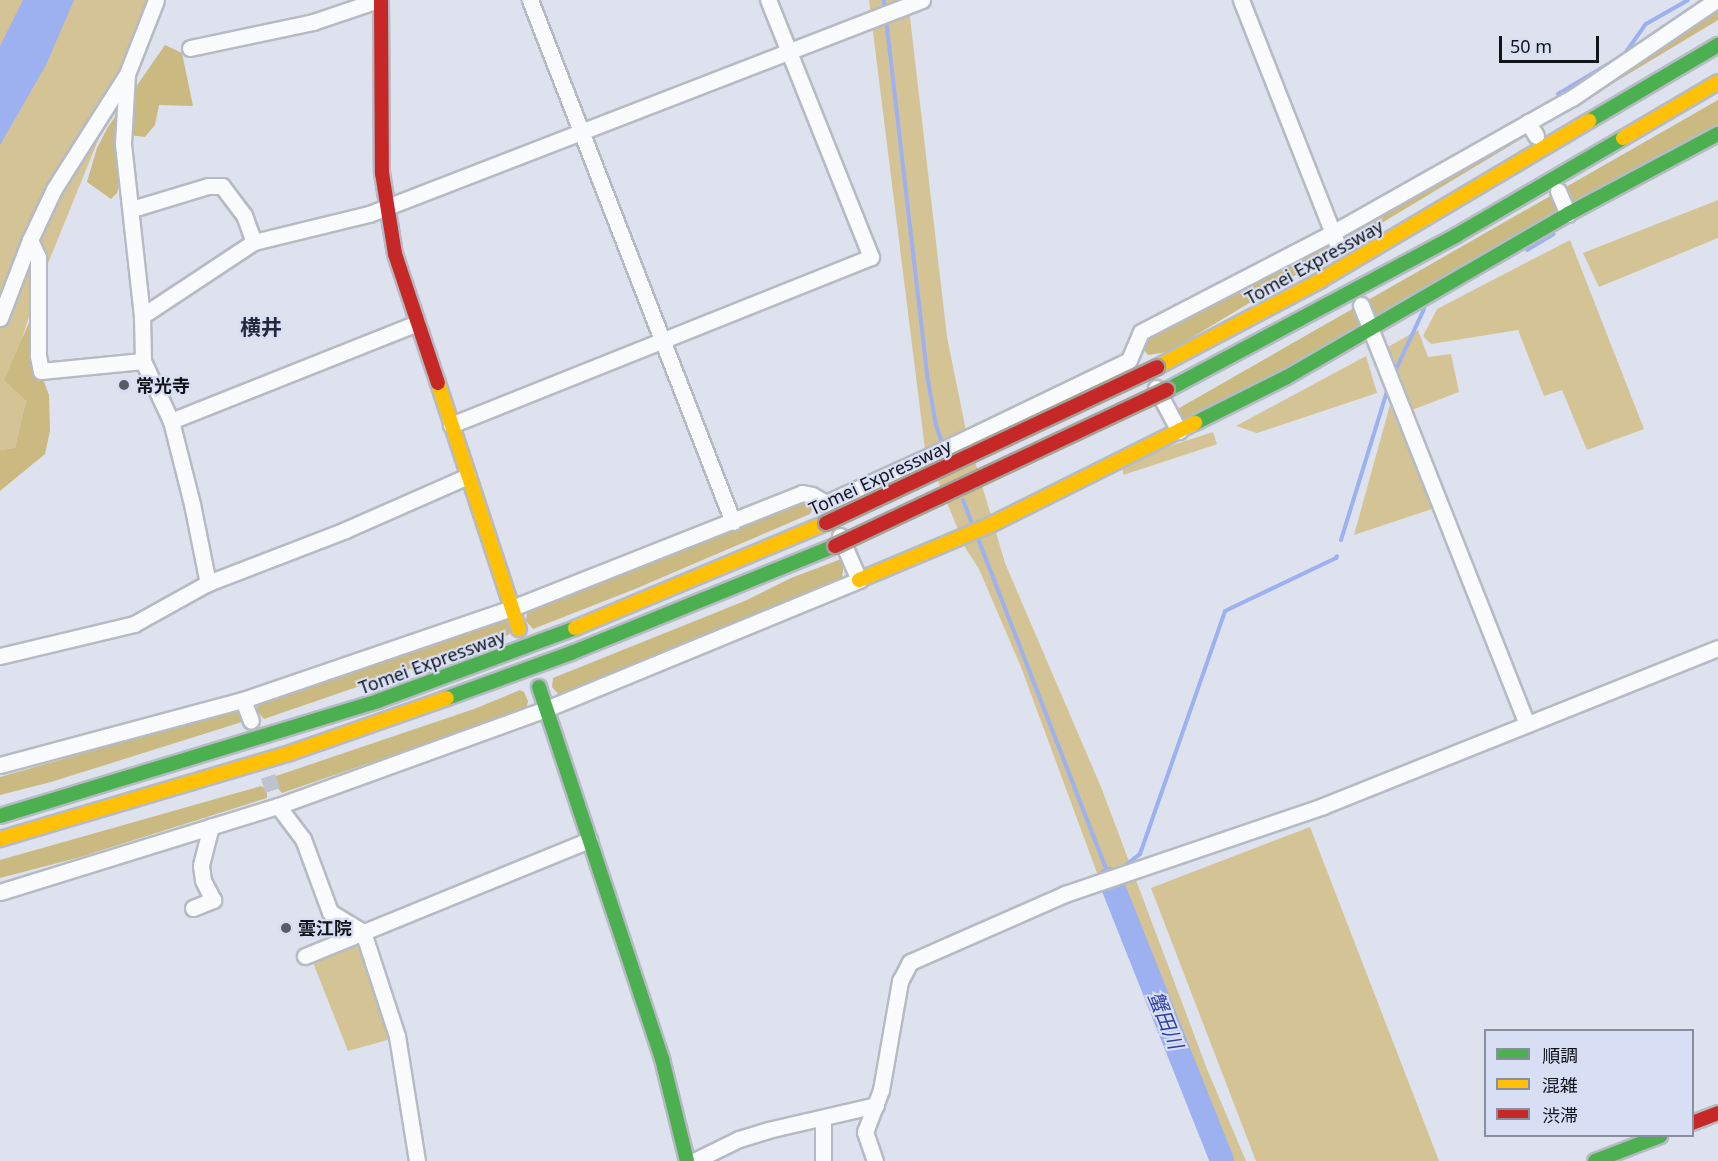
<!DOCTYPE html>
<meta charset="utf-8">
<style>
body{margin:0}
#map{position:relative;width:1718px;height:1161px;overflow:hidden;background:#dee2ee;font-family:"Noto Sans","Noto Sans JP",sans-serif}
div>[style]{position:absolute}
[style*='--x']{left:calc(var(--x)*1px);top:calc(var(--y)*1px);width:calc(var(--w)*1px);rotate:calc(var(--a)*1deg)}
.green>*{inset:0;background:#d4c395;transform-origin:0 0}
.forest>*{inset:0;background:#cbb982}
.water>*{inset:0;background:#9db0ef}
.stream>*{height:4px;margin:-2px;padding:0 2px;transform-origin:2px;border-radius:2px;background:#9db0ef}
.river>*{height:24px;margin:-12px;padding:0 12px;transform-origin:12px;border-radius:12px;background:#9db0ef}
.street-tunnel>*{height:15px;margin-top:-7.5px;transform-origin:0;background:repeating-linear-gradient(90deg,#bfc3ce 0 15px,transparent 0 23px)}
.roads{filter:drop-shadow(2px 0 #b6bac3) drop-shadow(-2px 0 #b6bac3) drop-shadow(0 2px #b6bac3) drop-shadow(0 -2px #b6bac3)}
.street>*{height:15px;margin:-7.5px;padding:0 7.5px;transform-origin:7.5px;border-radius:7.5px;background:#fafbfc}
.fast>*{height:14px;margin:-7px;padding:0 7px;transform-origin:7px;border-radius:7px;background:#4caf50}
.slow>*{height:14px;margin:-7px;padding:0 7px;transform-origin:7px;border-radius:7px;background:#ffc107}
.jam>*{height:14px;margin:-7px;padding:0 7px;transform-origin:7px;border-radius:7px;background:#c62828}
.bridges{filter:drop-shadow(2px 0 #a4a197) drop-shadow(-2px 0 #a4a197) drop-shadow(0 2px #a4a197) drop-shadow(0 -2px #a4a197)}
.jam-bridge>*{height:14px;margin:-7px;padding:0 7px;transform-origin:7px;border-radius:7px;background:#c62828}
.dots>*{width:16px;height:16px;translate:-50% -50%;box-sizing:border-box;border:3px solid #d8dff4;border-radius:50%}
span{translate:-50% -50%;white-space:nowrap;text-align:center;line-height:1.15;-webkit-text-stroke:4.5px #d8dff4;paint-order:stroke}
.street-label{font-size:18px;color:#11141b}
.poi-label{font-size:18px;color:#11141b;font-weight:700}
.left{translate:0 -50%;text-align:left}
.water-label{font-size:20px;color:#3042a3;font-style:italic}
.quarter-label{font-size:21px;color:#252a3a;font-weight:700}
.legend{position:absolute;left:1484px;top:1029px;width:210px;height:108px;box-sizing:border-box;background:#d8dff4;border:2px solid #888e9d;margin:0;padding:8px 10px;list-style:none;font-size:18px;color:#11141b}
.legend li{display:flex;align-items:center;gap:12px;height:30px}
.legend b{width:30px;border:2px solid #888e9d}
.scale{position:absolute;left:1499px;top:36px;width:100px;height:27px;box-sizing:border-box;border:3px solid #11141b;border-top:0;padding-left:8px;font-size:18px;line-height:21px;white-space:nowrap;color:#11141b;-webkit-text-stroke:4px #d8dff4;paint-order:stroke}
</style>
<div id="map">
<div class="green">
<div style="clip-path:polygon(0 0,155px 0,38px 288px,8px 383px,26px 401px,15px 448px,0 450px)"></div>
<div style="clip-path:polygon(869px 0,908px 0,947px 337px,966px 431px,1005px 563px,1101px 787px,1207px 1069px,1246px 1161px,1212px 1161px,1107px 900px,1021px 667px,979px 569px,966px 549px,925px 449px)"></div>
<div style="clip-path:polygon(1718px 200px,1718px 238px,1599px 287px,1583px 253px)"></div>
<div style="clip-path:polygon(1570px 240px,1644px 429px,1587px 450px,1562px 390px,1544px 396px,1518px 330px,1431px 344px,1423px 336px,1437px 309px)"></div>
<div style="clip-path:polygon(1418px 330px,1428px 357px,1451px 354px,1459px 392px,1412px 410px,1386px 348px)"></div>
<div style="clip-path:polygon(1366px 356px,1377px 393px,1257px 433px,1236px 426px)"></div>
<div style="clip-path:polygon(1390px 405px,1435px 508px,1354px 535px)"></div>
<div style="left:1213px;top:432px;width:13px;height:98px;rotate:72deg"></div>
<div style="clip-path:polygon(1310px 827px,1439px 1161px,1256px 1161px,1151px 888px)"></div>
<div style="clip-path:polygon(360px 942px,391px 1039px,348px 1051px,312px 960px)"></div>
</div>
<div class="forest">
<div style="clip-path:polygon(1718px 5px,1718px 20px,1168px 352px,1148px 355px,1142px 348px,1141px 332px,1510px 133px)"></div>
<div style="clip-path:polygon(165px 45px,182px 53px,193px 106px,159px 105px,155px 125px,145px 137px,129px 135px,126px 163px,117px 193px,111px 199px,87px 182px,97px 148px,108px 127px)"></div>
<div style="clip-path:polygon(1718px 100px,1718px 129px,1179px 431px,1174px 411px)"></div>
<div style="clip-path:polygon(38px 302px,33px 353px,49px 395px,50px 431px,45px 454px,0 491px,0 450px,15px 448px,26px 401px,4px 380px)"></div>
<div style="clip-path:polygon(800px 497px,810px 502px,813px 508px,810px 514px,635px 589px,533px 629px,526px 621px,527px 612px,721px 534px)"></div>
<div style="clip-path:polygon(844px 558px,842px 580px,810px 595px,744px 619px,559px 695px,552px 687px,553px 678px,747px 600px,791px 578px)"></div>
<div style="clip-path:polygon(502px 616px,507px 618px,511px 632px,508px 635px,264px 719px,257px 711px,258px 702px,456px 635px)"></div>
<div style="clip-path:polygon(520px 690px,524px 692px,528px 701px,526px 709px,282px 793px,275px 785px,276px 776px,474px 709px)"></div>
<div style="clip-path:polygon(235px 710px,242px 714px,242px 722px,51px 782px,0 795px,0 777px)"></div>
<div style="clip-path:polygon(261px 786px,267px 789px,267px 798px,77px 858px,0 878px,0 860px)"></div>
</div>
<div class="water">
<div style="clip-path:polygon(23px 0,74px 0,46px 65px,0 145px,0 46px)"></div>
</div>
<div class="stream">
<div style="--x:884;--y:0;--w:11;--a:85"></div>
<div style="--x:886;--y:19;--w:358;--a:83.4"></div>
<div style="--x:927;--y:375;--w:51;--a:79.8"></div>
<div style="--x:936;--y:425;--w:21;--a:71"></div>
<div style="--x:1624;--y:55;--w:38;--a:-55"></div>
<div style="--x:1646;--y:24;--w:48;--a:-29.7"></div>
<div style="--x:1558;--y:94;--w:66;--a:-30.8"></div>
<div style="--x:1527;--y:250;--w:31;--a:-31"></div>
<div style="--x:1393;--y:376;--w:74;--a:-65.2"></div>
<div style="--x:963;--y:500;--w:26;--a:69"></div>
<div style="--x:977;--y:536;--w:365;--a:68.8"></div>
<div style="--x:1341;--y:540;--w:159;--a:-72.8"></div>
<div style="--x:1122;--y:868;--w:23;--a:-38"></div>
<div style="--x:1140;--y:854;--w:257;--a:-70.7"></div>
<div style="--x:1225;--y:611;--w:123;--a:-25.5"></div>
<div style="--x:1336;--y:558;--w:2;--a:-63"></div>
</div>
<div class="river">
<div style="--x:1110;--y:879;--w:303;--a:68.3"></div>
</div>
<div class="street-tunnel">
<div style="--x:261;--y:754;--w:55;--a:71.9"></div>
</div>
<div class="roads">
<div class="street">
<div style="--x:530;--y:0;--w:560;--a:68.75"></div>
<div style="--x:1241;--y:0;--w:264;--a:68.5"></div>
<div style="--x:190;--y:48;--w:126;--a:-11.9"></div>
<div style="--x:313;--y:22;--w:69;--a:-18.7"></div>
<div style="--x:127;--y:74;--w:70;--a:93.3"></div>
<div style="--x:123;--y:144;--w:173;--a:83.7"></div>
<div style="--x:142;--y:316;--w:45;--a:88.7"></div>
<div style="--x:143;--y:361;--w:66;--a:65"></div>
<div style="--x:171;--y:421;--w:86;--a:75.8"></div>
<div style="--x:192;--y:504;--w:81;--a:78.6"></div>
<div style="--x:208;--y:583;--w:147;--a:-21.1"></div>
<div style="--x:345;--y:530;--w:134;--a:-23.7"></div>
<div style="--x:1528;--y:122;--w:16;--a:60"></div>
<div style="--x:1558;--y:191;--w:25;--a:67"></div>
<div style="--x:132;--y:209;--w:79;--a:-16.8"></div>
<div style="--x:208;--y:186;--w:14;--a:0"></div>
<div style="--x:222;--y:186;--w:36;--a:53"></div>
<div style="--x:244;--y:215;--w:29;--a:70"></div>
<div style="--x:30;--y:240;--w:19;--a:65"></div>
<div style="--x:38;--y:257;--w:99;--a:90"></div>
<div style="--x:38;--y:356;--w:15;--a:79"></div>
<div style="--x:41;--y:371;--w:102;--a:-5.6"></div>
<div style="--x:1361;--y:305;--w:451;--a:68.4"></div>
<div style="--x:142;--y:316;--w:134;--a:-33.5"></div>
<div style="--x:254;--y:242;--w:118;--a:-13.7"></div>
<div style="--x:369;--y:214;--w:593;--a:-21.16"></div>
<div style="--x:0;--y:318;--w:84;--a:-69"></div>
<div style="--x:30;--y:240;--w:56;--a:-64.8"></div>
<div style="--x:54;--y:189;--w:136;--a:-57.6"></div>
<div style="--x:127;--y:74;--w:79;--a:-68.6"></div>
<div style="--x:1156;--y:388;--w:49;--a:61.9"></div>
<div style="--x:171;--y:421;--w:265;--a:-21.7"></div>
<div style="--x:451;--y:425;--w:452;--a:-21.8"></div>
<div style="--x:871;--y:257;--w:277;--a:-111.8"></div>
<div style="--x:0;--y:656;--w:138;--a:-13.4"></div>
<div style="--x:134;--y:624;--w:85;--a:-29"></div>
<div style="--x:243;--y:700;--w:22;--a:69"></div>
<div style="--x:0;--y:765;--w:252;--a:-15"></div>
<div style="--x:243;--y:700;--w:284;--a:-18.9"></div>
<div style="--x:512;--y:608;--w:312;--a:-21.6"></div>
<div style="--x:802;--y:493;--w:10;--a:11"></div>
<div style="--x:812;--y:495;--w:16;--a:30"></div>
<div style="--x:826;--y:503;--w:121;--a:-24.4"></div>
<div style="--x:936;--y:453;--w:214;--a:-25.7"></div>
<div style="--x:1129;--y:360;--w:30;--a:-67"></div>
<div style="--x:1141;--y:332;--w:215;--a:-27.4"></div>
<div style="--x:1332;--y:233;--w:275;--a:-29.4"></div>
<div style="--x:1572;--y:98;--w:174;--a:-34.2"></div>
<div style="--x:278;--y:806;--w:41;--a:52.9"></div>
<div style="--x:303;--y:839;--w:78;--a:69.7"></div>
<div style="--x:330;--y:912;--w:39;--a:31"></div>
<div style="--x:363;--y:932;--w:109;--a:71.9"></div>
<div style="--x:397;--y:1036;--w:127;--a:80.9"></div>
<div style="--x:0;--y:892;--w:291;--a:-17.2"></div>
<div style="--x:278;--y:806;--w:285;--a:-19.9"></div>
<div style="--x:546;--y:709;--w:339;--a:-22.4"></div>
<div style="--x:859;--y:580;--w:48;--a:-113.4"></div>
<div style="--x:193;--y:908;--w:22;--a:-22"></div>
<div style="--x:213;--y:900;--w:22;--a:-117"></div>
<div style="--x:203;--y:880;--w:15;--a:-98"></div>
<div style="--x:201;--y:865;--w:40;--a:-75.6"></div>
<div style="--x:305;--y:956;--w:307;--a:-22.2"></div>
<div style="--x:694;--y:1161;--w:50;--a:-26.1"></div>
<div style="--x:739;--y:1139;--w:30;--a:-17"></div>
<div style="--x:768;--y:1130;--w:111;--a:-13"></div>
<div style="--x:823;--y:1161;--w:42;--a:-90"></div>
<div style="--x:875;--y:1161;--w:31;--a:-109"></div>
<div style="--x:865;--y:1132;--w:45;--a:-69.1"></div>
<div style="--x:881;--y:1090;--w:111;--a:-80.1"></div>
<div style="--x:900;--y:981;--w:21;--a:-62"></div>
<div style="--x:910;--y:962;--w:169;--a:-23.7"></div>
<div style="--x:1065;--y:894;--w:273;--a:-18.8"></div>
<div style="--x:1323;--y:806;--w:425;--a:-21.8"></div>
</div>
<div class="fast">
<div style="--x:1589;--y:121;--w:150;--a:-30.5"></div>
<div style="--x:1167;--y:390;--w:329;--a:-28.1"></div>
<div style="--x:1457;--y:235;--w:192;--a:-30.3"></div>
<div style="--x:1195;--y:423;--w:103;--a:-26.6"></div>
<div style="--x:1287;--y:377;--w:325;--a:-30.1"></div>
<div style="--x:1568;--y:214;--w:170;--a:-28.1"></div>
<div style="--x:539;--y:687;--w:392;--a:71.7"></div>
<div style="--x:662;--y:1059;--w:105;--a:76.2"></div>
<div style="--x:447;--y:698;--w:132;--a:-19.9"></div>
<div style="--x:571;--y:653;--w:285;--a:-22.1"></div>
<div style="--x:0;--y:816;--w:395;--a:-16.9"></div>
<div style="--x:378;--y:701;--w:210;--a:-20.3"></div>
<div style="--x:1595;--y:1161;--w:70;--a:-21"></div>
</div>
<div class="slow">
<div style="--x:1623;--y:138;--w:110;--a:-30.5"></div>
<div style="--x:1157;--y:367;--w:186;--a:-27.9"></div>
<div style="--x:1321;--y:280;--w:312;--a:-30.7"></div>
<div style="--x:438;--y:383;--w:259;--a:71.8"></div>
<div style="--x:859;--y:580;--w:144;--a:-22.8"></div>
<div style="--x:992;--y:524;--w:227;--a:-26.5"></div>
<div style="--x:575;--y:628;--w:272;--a:-22.7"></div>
<div style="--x:0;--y:839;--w:302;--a:-16.5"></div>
<div style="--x:290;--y:753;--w:166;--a:-19.3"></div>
</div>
<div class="jam">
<div style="--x:381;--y:0;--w:173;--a:89.7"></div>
<div style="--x:382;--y:173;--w:82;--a:80.9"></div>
<div style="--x:395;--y:254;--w:136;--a:71.6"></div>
<div style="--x:1692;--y:1123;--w:28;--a:-21"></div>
</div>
</div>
<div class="bridges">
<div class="jam-bridge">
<div style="--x:826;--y:523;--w:366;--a:-25.2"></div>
<div style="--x:835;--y:546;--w:367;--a:-25.2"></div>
</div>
</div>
<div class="dots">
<div style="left:124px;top:385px;background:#595c65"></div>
<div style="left:286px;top:928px;background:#595c65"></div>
</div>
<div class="street-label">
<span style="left:1314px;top:262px;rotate:-29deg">Tomei Expressway</span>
<span style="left:880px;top:477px;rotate:-25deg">Tomei Expressway</span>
<span style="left:432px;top:662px;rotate:-20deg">Tomei Expressway</span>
</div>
<div class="poi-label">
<span class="left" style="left:136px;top:385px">常光寺</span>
<span class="left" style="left:298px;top:928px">雲江院</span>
</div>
<div class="water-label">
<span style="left:1166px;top:1020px;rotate:68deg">蟹田川</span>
</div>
<div class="quarter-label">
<span style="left:261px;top:327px">横井</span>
</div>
<ul class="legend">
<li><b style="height:8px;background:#4caf50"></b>順調</li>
<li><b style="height:8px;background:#ffc107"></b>混雑</li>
<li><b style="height:8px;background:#c62828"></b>渋滞</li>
</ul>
<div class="scale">50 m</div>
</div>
